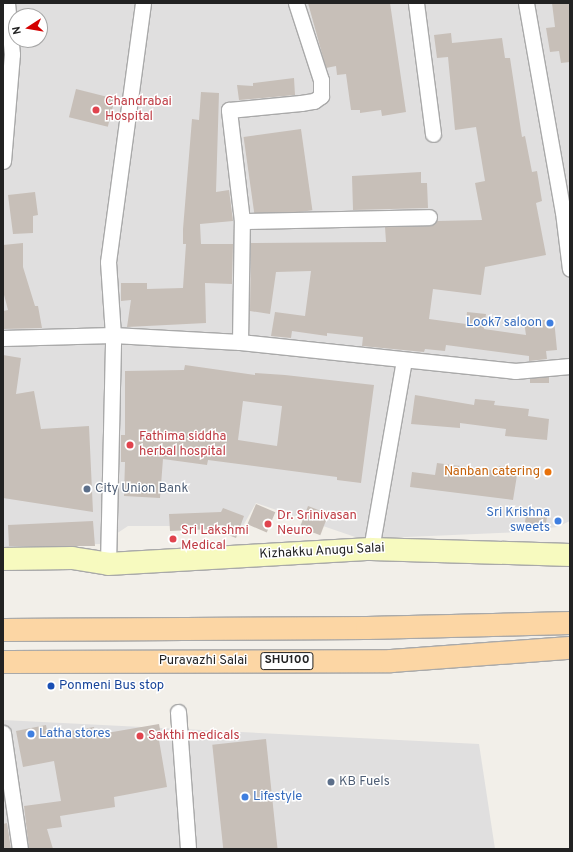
<!DOCTYPE html>
<style>
body{margin:0}
#map{position:relative;width:573px;height:852px;overflow:hidden;background:#f2efe9;font-family:Overpass,sans-serif}
div>[style]{position:absolute}
[style*='--x']{left:calc(var(--x)*1px);top:calc(var(--y)*1px);width:calc(var(--w)*1px);rotate:calc(var(--a)*1deg)}
.residential>*{inset:0;background:#e0dfdf}
.building>*{inset:0;background:#c7bfb8;transform-origin:0 0}
.roads{filter:drop-shadow(1px 0 #a9a9a9) drop-shadow(-1px 0 #a9a9a9) drop-shadow(0 1px #a9a9a9) drop-shadow(0 -1px #a9a9a9)}
.street>*{height:15px;margin:-7.5px;padding:0 7.5px;transform-origin:7.5px;border-radius:7.5px;background:#fff}
.secondary>*{height:22px;margin:-11px;padding:0 11px;transform-origin:11px;border-radius:11px;background:#f7fabf}
.primary>*{height:22px;margin:-11px;padding:0 11px;transform-origin:11px;border-radius:11px;background:#fcd6a4}
.dots>*{width:11px;height:11px;translate:-50% -50%;box-sizing:border-box;border:2px solid #fff;border-radius:50%}
span{translate:-50% -50%;white-space:nowrap;text-align:center;line-height:1.15;-webkit-text-stroke:3px #fff;paint-order:stroke}
.shield-label span{padding:1px 3px;background:#fff;border:1px solid;border-radius:3px;-webkit-text-stroke-width:0}
.shield-label{font-size:12px;color:#222;font-weight:700}
.health-label{font-size:13px;color:#be3a42}
.left{translate:0 -50%;text-align:left}
.shop-label{font-size:13px;color:#366cbe}
.right{translate:-100% -50%;text-align:right}
.food-label{font-size:13px;color:#c56008}
.service-label{font-size:13px;color:#4e5e75}
.street-label{font-size:13px;color:#222}
.transit-label{font-size:13px;color:#164399}
.frame{position:absolute;inset:0;border:4px solid #222;pointer-events:none}
.north{position:absolute;left:8px;top:8px;width:40px;height:40px;box-sizing:border-box;background:#fff;border:1px solid #a7a7a7;border-radius:50%;rotate:258deg;font-size:11px;font-weight:700;line-height:16px;text-align:center;color:#222}
.north::after{content:'';display:block;margin:auto;width:14px;height:18px;background:#d40000;clip-path:polygon(50% 0,100% 100%,50% 72%,0 100%)}
</style>
<div id="map">
<div class="residential">
<div style="clip-path:polygon(evenodd,3px 3px,570px 3px,570px 521px,557px 527px,520px 532px,361px 539px,256px 503px,243px 526px,128px 526px,101px 544px,3px 547px,3px 3px,16px 16px,40px 16px,40px 40px,16px 40px,16px 16px)"></div>
<div style="clip-path:polygon(3px 720px,479px 744px,495px 849px,3px 849px)"></div>
</div>
<div class="building">
<div style="clip-path:polygon(308px 3px,390px 3px,406px 112px,382px 116px,381px 110px,360px 113px,360px 110px,351px 110px,346px 74px,337px 75px,336px 66px,326px 68px)"></div>
<div style="clip-path:polygon(552px 3px,570px 3px,570px 62px,561px 63px,559px 51px,550px 52px,546px 28px,555px 27px)"></div>
<div style="clip-path:polygon(451px 33px,452px 43px,502px 38px,505px 58px,510px 58px,522px 137px,525px 136px,532px 172px,537px 171px,542px 201px,536px 203px,546px 255px,485px 267px,481px 295px,433px 289px,429px 319px,466px 324px,467px 312px,486px 314px,484px 329px,526px 335px,524px 322px,554px 319px,557px 350px,546px 351px,547px 359px,529px 361px,529px 356px,446px 345px,445px 351px,425px 349px,424px 352px,362px 346px,363px 337px,327px 333px,327px 336px,292px 331px,291px 338px,271px 336px,275px 312px,305px 316px,311px 271px,276px 272px,270px 314px,250px 311px,251px 243px,386px 242px,385px 227px,429px 226px,437px 221px,482px 220px,475px 183px,485px 181px,476px 127px,455px 130px,448px 57px,437px 58px,434px 35px)"></div>
<div style="clip-path:polygon(294px 78px,295px 95px,239px 100px,237px 85px,253px 86px,253px 83px)"></div>
<div style="left:76px;top:89px;width:40px;height:29px;rotate:14deg"></div>
<div style="clip-path:polygon(201px 92px,219px 93px,216px 192px,229px 190px,233px 221px,200px 224px,201px 244px,233px 244px,232px 284px,205px 283px,206px 323px,127px 327px,131px 300px,121px 301px,121px 283px,147px 283px,147px 289px,183px 288px,186px 244px,183px 244px,183px 229px,192px 119px,199px 120px)"></div>
<div style="left:301px;top:129px;width:82px;height:58px;rotate:82deg"></div>
<div style="clip-path:polygon(421px 172px,421px 183px,427px 183px,428px 208px,353px 210px,352px 176px)"></div>
<div style="clip-path:polygon(35px 192px,38px 215px,33px 216px,33px 233px,13px 234px,8px 195px)"></div>
<div style="clip-path:polygon(23px 243px,23px 267px,35px 306px,38px 306px,42px 328px,3px 329px,3px 311px,8px 310px,3px 291px,3px 245px)"></div>
<div style="clip-path:polygon(3px 355px,21px 358px,16px 394px,34px 391px,41px 429px,89px 426px,93px 512px,3px 498px)"></div>
<div style="clip-path:polygon(evenodd,185px 365px,255px 375px,255px 373px,285px 375px,374px 385px,361px 483px,337px 480px,337px 477px,208px 460px,207px 465px,163px 459px,160px 498px,124px 496px,125px 462px,121px 462px,121px 435px,125px 435px,125px 371px,184px 370px,185px 365px,243px 401px,282px 406px,277px 446px,238px 440px,243px 401px)"></div>
<div style="left:549px;top:377px;width:6px;height:19px;rotate:90deg"></div>
<div style="clip-path:polygon(415px 395px,474px 405px,475px 399px,495px 401px,494px 405px,529px 409px,528px 416px,549px 419px,547px 440px,505px 436px,506px 429px,460px 423px,460px 428px,411px 424px)"></div>
<div style="clip-path:polygon(437px 463px,498px 471px,499px 466px,518px 469px,513px 500px,410px 487px,412px 472px,435px 475px)"></div>
<div style="left:256px;top:504px;width:21px;height:22px;rotate:23deg"></div>
<div style="left:308px;top:506px;width:22px;height:23px;rotate:21deg"></div>
<div style="clip-path:polygon(223px 508px,244px 516px,236px 538px,213px 529px,170px 531px,169px 514px,221px 512px)"></div>
<div style="left:527px;top:508px;width:21px;height:18px;rotate:8deg"></div>
<div style="clip-path:polygon(93px 521px,95px 546px,9px 546px,8px 525px)"></div>
<div style="clip-path:polygon(159px 724px,162px 740px,159px 740px,167px 787px,114px 797px,115px 807px,60px 816px,62px 827px,47px 829px,53px 849px,29px 849px,24px 806px,61px 801px,54px 761px,23px 767px,16px 731px,46px 725px,48px 735px,94px 727px,95px 735px)"></div>
<div style="left:266px;top:739px;width:111px;height:54px;rotate:84deg"></div>
<div style="clip-path:polygon(7px 823px,11px 849px,3px 849px,3px 824px)"></div>
</div>
<div class="roads">
<div class="street">
<div style="--x:416;--y:3;--w:132;--a:82.6"></div>
<div style="--x:526;--y:3;--w:212;--a:80"></div>
<div style="--x:563;--y:212;--w:57;--a:83"></div>
<div style="--x:3;--y:161;--w:107;--a:-85.2"></div>
<div style="--x:12;--y:54;--w:51;--a:-95.6"></div>
<div style="--x:242;--y:221;--w:187;--a:-1.2"></div>
<div style="--x:3;--y:338;--w:110;--a:-1.6"></div>
<div style="--x:113;--y:335;--w:127;--a:3.2"></div>
<div style="--x:240;--y:342;--w:277;--a:6"></div>
<div style="--x:515;--y:371;--w:55;--a:-5.2"></div>
<div style="--x:240;--y:342;--w:121;--a:-89.1"></div>
<div style="--x:242;--y:221;--w:112;--a:-96.7"></div>
<div style="--x:229;--y:110;--w:72;--a:-5.6"></div>
<div style="--x:301;--y:103;--w:13;--a:-9"></div>
<div style="--x:314;--y:101;--w:9;--a:-36"></div>
<div style="--x:321;--y:96;--w:16;--a:-90"></div>
<div style="--x:321;--y:80;--w:81;--a:-108"></div>
<div style="--x:371;--y:549;--w:192;--a:-80.1"></div>
<div style="--x:108;--y:564;--w:229;--a:-88.7"></div>
<div style="--x:113;--y:335;--w:73;--a:-93.9"></div>
<div style="--x:108;--y:262;--w:261;--a:-82.3"></div>
<div style="--x:178;--y:712;--w:137;--a:85.8"></div>
<div style="--x:3;--y:733;--w:117;--a:81.7"></div>
</div>
<div class="secondary">
<div style="--x:3;--y:559;--w:69;--a:-0.8"></div>
<div style="--x:72;--y:558;--w:36;--a:9"></div>
<div style="--x:108;--y:564;--w:263;--a:-3.3"></div>
<div style="--x:371;--y:549;--w:199;--a:1.7"></div>
</div>
<div class="primary">
<div style="--x:3;--y:630;--w:364;--a:-0.3"></div>
<div style="--x:367;--y:628;--w:203;--a:-1.4"></div>
<div style="--x:3;--y:662;--w:388;--a:-0.1"></div>
<div style="--x:391;--y:661;--w:179;--a:-4.2"></div>
</div>
</div>
<div class="dots">
<div style="left:96px;top:110px;background:#e0444e"></div>
<div style="left:550px;top:323px;background:#3f7fe0"></div>
<div style="left:130px;top:445px;background:#e0444e"></div>
<div style="left:548px;top:472px;background:#e8710a"></div>
<div style="left:87px;top:489px;background:#5c6f8a"></div>
<div style="left:558px;top:521px;background:#3f7fe0"></div>
<div style="left:268px;top:524px;background:#e0444e"></div>
<div style="left:173px;top:539px;background:#e0444e"></div>
<div style="left:51px;top:686px;background:#1a4fb4"></div>
<div style="left:31px;top:734px;background:#3f7fe0"></div>
<div style="left:140px;top:736px;background:#e0444e"></div>
<div style="left:331px;top:782px;background:#5c6f8a"></div>
<div style="left:245px;top:797px;background:#3f7fe0"></div>
</div>
<div class="shield-label">
<span style="left:287px;top:661px">SHU100</span>
</div>
<div class="health-label">
<span class="left" style="left:105px;top:110px">Chandrabai<br>Hospital</span>
<span class="left" style="left:139px;top:445px">Fathima siddha<br>herbal hospital</span>
<span class="left" style="left:277px;top:524px">Dr. Srinivasan<br>Neuro</span>
<span class="left" style="left:181px;top:539px">Sri Lakshmi<br>Medical</span>
<span class="left" style="left:148px;top:736px">Sakthi medicals</span>
</div>
<div class="shop-label">
<span class="right" style="left:542px;top:323px">Look7 saloon</span>
<span class="right" style="left:550px;top:521px">Sri Krishna<br>sweets</span>
<span class="left" style="left:39px;top:734px">Latha stores</span>
<span class="left" style="left:253px;top:797px">Lifestyle</span>
</div>
<div class="food-label">
<span class="right" style="left:540px;top:472px">Nanban catering</span>
</div>
<div class="service-label">
<span class="left" style="left:95px;top:489px">City Union Bank</span>
<span class="left" style="left:339px;top:782px">KB Fuels</span>
</div>
<div class="street-label">
<span style="left:322px;top:552px;rotate:-3deg">Kizhakku Anugu Salai</span>
<span style="left:203px;top:661px">Puravazhi Salai</span>
</div>
<div class="transit-label">
<span class="left" style="left:59px;top:686px">Ponmeni Bus stop</span>
</div>
<div class="frame"></div>
<div class="north">N</div>
</div>
